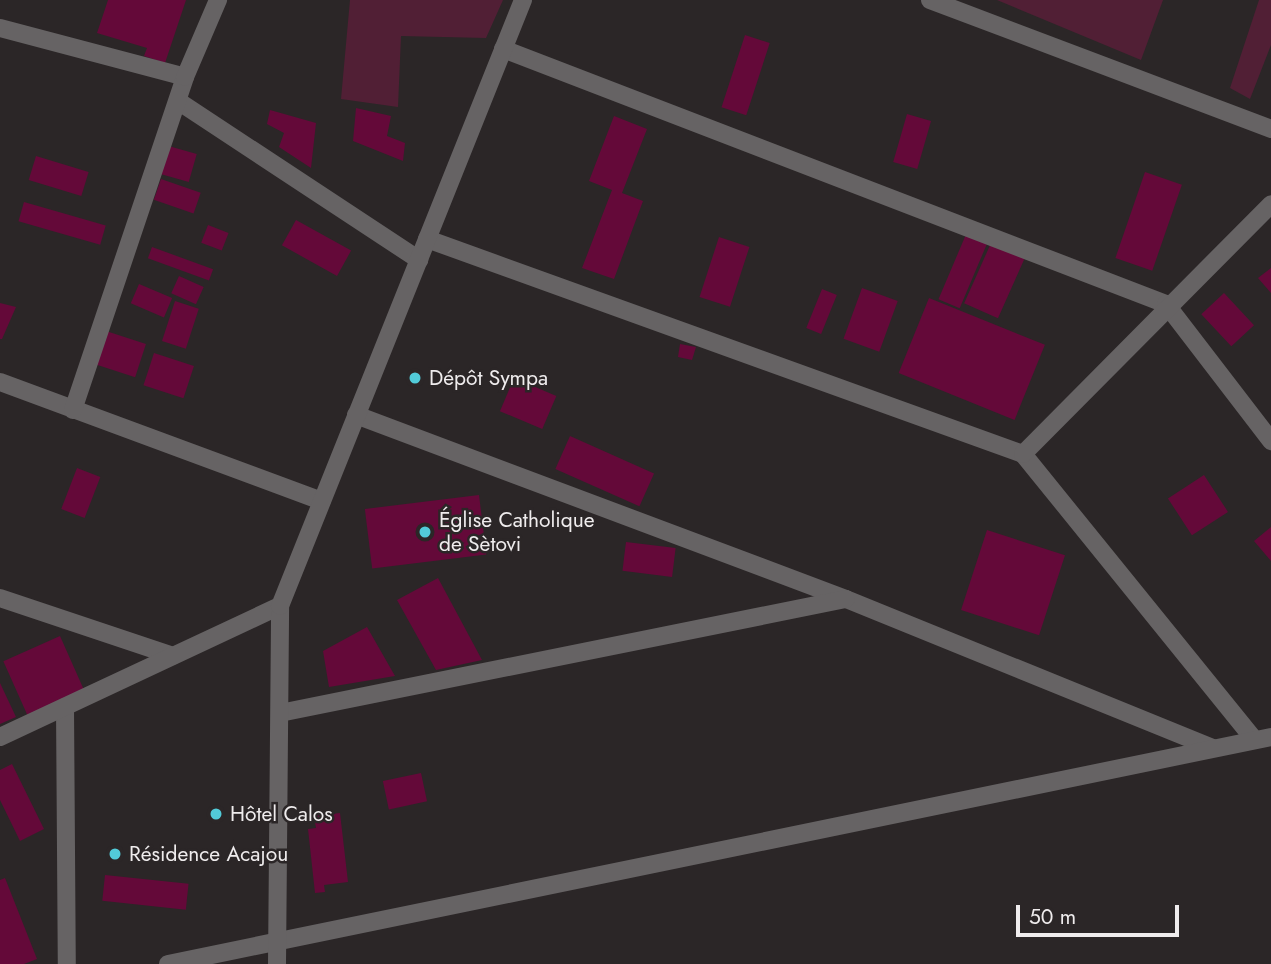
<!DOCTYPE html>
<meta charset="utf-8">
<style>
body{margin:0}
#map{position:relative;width:1271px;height:964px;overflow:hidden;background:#2b2627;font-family:Jost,sans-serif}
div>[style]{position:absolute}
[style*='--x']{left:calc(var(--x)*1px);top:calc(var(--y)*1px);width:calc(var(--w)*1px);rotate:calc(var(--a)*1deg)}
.green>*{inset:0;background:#511f35}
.building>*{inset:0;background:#640939;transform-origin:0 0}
.street>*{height:18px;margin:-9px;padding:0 9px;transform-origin:9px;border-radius:9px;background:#666364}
.dots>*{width:19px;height:19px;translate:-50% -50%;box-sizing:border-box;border:4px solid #2b2627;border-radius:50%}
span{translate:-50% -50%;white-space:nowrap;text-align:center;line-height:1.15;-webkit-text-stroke:5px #2b2627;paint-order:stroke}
.poi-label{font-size:21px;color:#efeced}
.left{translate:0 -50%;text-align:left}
.scale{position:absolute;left:1016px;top:905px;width:163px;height:32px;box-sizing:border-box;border:4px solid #efeced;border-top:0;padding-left:9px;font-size:21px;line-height:24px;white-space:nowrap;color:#efeced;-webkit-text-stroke:5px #2b2627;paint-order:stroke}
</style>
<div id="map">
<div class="green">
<div style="clip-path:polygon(350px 0,503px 0,486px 38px,401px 36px,398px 107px,341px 99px)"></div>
<div style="clip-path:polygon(997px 0,1163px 0,1141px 60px)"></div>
<div style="clip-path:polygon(1259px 0,1271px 0,1271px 45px,1250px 99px,1230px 88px)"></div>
</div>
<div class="building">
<div style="clip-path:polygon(108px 0,186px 0,165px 63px,144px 56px,147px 48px,97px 33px)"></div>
<div style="left:745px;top:35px;width:26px;height:76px;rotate:18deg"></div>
<div style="clip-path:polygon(356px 108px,391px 116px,387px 136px,405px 143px,403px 161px,353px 141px)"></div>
<div style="clip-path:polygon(270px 110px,316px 123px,311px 168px,279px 147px,284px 133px,267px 124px)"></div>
<div style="left:907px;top:114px;width:25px;height:50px;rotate:16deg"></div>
<div style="clip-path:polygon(614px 116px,647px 129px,622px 193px,643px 201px,614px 279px,582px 268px,612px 190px,589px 181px)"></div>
<div style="left:165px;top:145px;width:33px;height:29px;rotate:16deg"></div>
<div style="left:36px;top:156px;width:55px;height:25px;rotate:17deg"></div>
<div style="left:1145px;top:172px;width:39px;height:91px;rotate:19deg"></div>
<div style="left:161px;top:179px;width:42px;height:22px;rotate:19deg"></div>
<div style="left:24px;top:202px;width:85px;height:20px;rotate:16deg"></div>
<div style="left:296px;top:220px;width:63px;height:29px;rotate:29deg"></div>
<div style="left:208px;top:225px;width:22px;height:19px;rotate:21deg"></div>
<div style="left:967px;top:232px;width:23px;height:73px;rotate:23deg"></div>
<div style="left:719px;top:237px;width:32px;height:63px;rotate:18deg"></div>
<div style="left:991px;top:243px;width:37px;height:66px;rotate:24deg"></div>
<div style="left:152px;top:247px;width:65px;height:12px;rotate:20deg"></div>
<div style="clip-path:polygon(1271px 268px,1271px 293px,1258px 278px)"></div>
<div style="left:179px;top:276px;width:27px;height:19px;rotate:24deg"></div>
<div style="left:139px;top:284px;width:36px;height:21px;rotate:23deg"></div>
<div style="left:862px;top:288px;width:38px;height:54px;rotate:20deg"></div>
<div style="left:822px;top:289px;width:16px;height:42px;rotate:22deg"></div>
<div style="left:1224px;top:293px;width:44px;height:31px;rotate:47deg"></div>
<div style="left:929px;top:298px;width:125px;height:81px;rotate:22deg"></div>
<div style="left:175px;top:301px;width:25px;height:42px;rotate:18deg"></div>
<div style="clip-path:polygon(0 303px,16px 307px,2px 339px,0 339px)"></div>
<div style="left:106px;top:331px;width:42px;height:35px;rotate:18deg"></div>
<div style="clip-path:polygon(680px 344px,696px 347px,692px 360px,678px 357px)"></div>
<div style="left:154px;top:353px;width:42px;height:34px;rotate:18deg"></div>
<div style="left:514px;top:378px;width:46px;height:36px;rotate:23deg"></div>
<div style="left:570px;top:436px;width:92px;height:36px;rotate:24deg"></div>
<div style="left:77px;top:468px;width:25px;height:44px;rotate:21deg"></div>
<div style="left:1204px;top:475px;width:44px;height:43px;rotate:57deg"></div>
<div style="left:479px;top:495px;width:60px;height:115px;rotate:83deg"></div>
<div style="clip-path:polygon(1271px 527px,1271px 561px,1254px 541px)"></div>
<div style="left:987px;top:530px;width:82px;height:84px;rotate:18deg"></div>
<div style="left:626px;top:542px;width:50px;height:29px;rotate:7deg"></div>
<div style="clip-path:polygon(438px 578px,482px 660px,436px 670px,397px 600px)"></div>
<div style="clip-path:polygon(367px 627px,395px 676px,329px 687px,323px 651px)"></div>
<div style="left:60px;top:636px;width:59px;height:62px;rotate:66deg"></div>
<div style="clip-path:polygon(0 683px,16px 717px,0 724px)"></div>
<div style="clip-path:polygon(12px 764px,44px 829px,20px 841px,0 800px,0 770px)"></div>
<div style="left:421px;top:773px;width:29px;height:39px;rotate:78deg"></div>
<div style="clip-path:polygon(340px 813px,348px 882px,324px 885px,325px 892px,315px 893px,308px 829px,316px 828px,314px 816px)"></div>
<div style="left:105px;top:875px;width:84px;height:26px;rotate:6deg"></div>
<div style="clip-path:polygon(5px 878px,37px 959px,24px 964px,0 964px,0 880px)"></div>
</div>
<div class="street">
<div style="--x:930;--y:0;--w:365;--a:20.7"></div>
<div style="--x:0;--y:28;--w:191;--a:14.8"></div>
<div style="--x:503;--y:49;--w:710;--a:21.04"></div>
<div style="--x:1166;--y:304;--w:173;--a:52.5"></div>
<div style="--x:178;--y:101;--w:289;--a:33.4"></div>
<div style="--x:427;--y:239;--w:634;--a:19.84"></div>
<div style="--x:1023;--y:454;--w:368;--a:51"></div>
<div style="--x:0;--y:382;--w:343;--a:20.3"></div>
<div style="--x:73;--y:410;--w:351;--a:-71.4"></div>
<div style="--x:185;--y:77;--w:84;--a:-66.8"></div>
<div style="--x:356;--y:415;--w:523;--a:20.58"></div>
<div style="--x:846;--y:599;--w:396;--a:22.1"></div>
<div style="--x:1023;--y:454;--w:352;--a:-45.2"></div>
<div style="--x:0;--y:598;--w:182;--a:18.5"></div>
<div style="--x:65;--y:707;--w:257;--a:89.6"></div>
<div style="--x:280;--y:713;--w:577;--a:-11.39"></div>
<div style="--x:0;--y:737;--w:309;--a:-25.1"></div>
<div style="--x:168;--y:964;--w:1126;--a:-11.63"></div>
<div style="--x:277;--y:964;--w:358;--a:-89.5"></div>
<div style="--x:280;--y:606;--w:653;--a:-68.15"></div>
</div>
<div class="dots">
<div style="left:415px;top:378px;background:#52cbd9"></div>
<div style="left:425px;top:532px;background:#52cbd9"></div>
<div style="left:216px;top:814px;background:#52cbd9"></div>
<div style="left:115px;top:854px;background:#52cbd9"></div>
</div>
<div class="poi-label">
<span class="left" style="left:429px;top:378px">Dépôt Sympa</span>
<span class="left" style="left:439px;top:532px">Église Catholique<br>de Sètovi</span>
<span class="left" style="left:230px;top:814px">Hôtel Calos</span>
<span class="left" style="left:129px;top:854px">Résidence Acajou</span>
</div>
<div class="scale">50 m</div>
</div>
